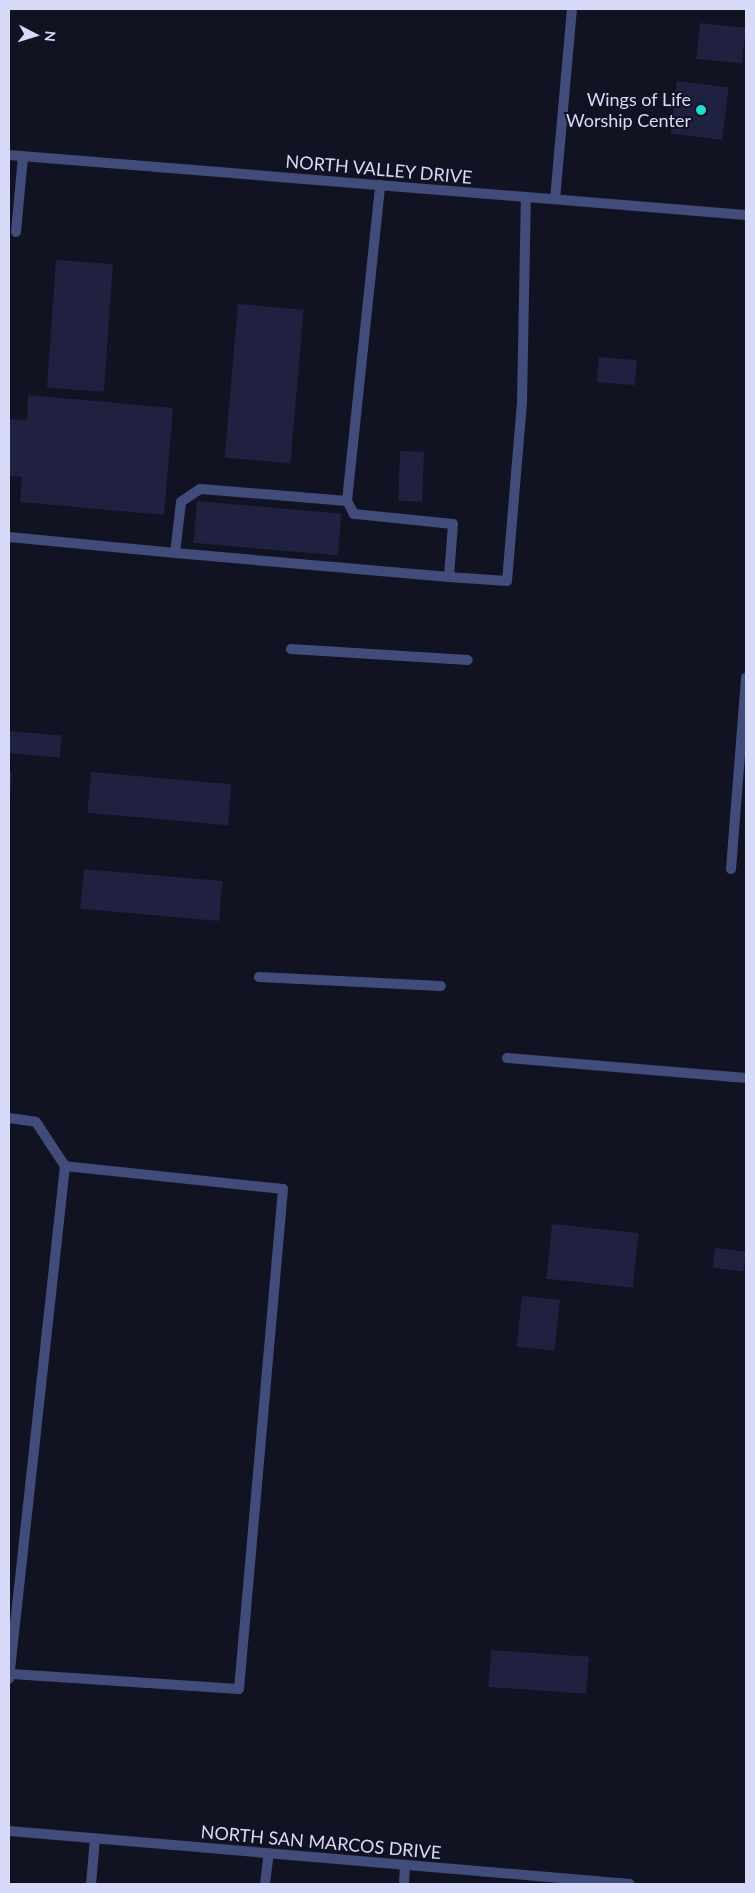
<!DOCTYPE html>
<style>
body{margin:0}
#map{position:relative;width:755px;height:1893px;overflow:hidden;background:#111222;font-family:Lato,sans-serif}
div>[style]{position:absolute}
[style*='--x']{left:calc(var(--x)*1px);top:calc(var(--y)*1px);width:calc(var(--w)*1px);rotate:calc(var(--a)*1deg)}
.building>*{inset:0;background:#202040;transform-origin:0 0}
.lane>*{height:10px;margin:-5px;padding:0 5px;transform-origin:5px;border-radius:5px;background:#424c7b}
.street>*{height:10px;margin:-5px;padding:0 5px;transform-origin:5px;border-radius:5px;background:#424c7b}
.dots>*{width:14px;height:14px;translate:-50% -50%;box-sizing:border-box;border:2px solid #111222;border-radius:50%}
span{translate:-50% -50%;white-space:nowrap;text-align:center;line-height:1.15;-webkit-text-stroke:4px #111222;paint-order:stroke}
.poi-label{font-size:18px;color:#d8dafa}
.right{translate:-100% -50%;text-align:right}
.street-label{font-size:18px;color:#d8dafa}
.frame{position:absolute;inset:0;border:10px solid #d8dafa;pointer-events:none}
.north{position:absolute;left:10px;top:10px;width:50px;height:50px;-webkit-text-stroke:4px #111222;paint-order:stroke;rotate:95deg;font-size:14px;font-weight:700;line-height:20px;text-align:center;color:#d8dafa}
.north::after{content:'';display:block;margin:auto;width:18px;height:22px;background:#d8dafa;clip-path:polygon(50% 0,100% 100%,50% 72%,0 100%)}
</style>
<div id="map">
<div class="building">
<div style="left:700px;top:23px;width:46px;height:36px;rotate:6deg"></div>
<div style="left:677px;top:81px;width:52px;height:53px;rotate:7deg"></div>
<div style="left:56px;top:260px;width:57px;height:128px;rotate:4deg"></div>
<div style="left:238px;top:304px;width:66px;height:154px;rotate:5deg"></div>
<div style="left:599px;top:357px;width:38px;height:25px;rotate:5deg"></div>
<div style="clip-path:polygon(28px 395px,173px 408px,164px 515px,20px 502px,22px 477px,9px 476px,9px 419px,27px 420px)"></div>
<div style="left:400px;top:451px;width:24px;height:50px;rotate:2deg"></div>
<div style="left:197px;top:501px;width:145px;height:42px;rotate:5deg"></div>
<div style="left:9px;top:731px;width:53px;height:22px;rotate:5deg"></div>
<div style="left:91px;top:772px;width:141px;height:41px;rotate:5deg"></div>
<div style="clip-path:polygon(9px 773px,12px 773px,10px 794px,9px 794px)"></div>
<div style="left:84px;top:869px;width:139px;height:40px;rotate:5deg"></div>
<div style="left:552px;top:1224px;width:87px;height:55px;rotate:6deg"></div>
<div style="left:715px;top:1248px;width:31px;height:20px;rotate:7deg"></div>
<div style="left:522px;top:1296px;width:38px;height:51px;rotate:6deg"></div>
<div style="left:491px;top:1650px;width:98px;height:37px;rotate:4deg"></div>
</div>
<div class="lane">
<div style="--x:16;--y:232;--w:76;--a:-84.7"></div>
<div style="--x:347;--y:501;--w:318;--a:-84"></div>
<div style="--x:9;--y:537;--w:167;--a:5.5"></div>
<div style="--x:175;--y:553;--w:275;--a:5"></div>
<div style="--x:449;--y:577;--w:53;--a:-85.7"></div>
<div style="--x:453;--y:524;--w:100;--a:-174.2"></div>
<div style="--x:354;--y:514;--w:15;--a:-118"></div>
<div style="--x:347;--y:501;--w:147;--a:-175.3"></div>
<div style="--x:200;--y:489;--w:23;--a:146"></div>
<div style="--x:181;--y:502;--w:51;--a:96.7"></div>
<div style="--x:449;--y:577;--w:58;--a:3.9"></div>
<div style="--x:507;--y:581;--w:181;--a:-85.2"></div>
<div style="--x:522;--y:401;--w:204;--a:-88.9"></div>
<div style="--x:291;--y:649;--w:177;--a:3.6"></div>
<div style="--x:259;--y:977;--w:182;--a:2.8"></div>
<div style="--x:9;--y:1118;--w:27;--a:8"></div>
<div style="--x:36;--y:1122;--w:53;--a:56.6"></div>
<div style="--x:65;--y:1166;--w:516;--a:96.23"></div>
<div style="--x:12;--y:1674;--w:227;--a:3.8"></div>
<div style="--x:239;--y:1689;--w:502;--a:-84.97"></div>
<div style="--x:283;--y:1189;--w:219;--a:-174"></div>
<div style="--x:91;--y:1884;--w:46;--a:-85"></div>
<div style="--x:265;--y:1884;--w:31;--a:-83"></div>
</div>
<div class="street">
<div style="--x:9;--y:155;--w:739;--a:4.65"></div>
<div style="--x:555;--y:199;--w:191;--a:-84.9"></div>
<div style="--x:731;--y:869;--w:192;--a:-85.5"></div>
<div style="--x:507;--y:1058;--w:240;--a:4.8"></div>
<div style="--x:9;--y:1831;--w:623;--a:4.88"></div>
<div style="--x:404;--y:1884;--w:19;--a:-87"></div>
</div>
<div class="dots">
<div style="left:701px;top:110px;background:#1fdecb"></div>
</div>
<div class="poi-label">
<span class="right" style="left:691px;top:110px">Wings of Life<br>Worship Center</span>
</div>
<div class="street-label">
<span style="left:379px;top:169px;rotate:5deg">NORTH VALLEY DRIVE</span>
<span style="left:321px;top:1842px;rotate:5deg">NORTH SAN MARCOS DRIVE</span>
</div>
<div class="frame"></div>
<div class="north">N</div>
</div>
